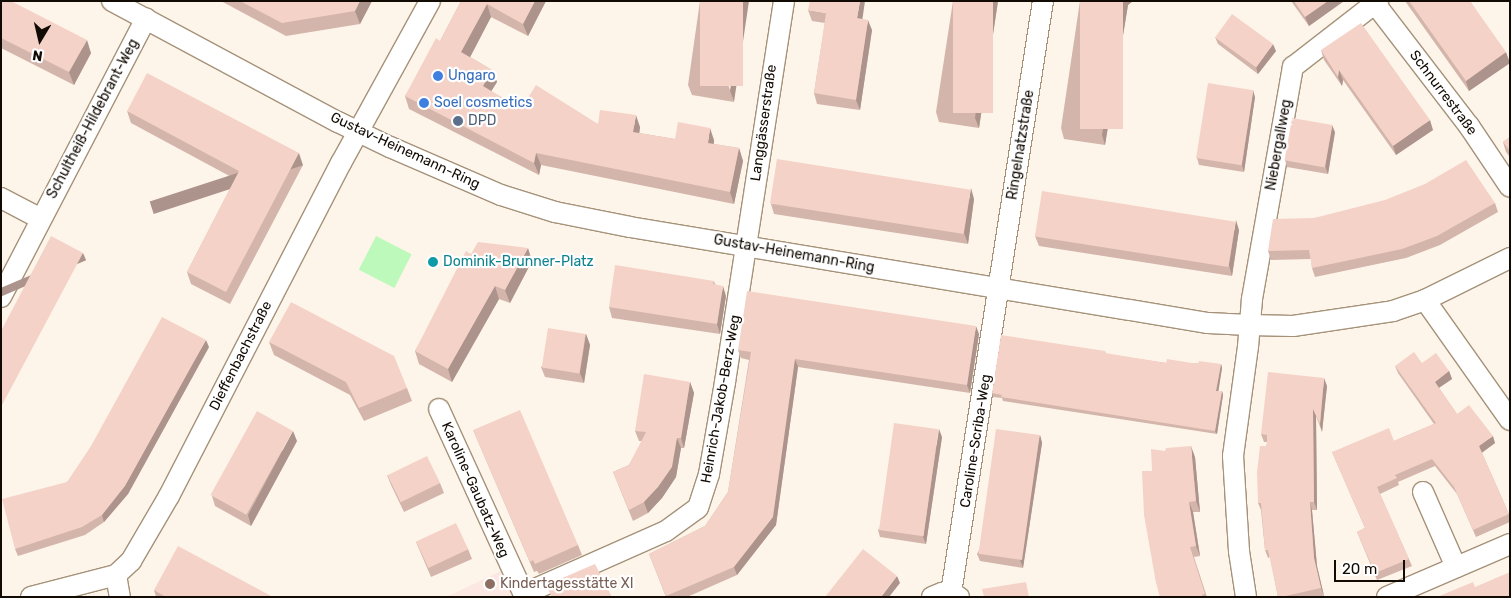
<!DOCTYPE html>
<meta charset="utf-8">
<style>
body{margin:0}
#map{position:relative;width:1511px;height:598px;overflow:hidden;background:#fef5ea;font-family:Rubik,sans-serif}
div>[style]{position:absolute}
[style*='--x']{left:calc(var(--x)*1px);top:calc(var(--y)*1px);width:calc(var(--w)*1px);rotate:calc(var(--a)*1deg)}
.education>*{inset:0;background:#fde7e3}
.green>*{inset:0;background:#bdf9bb;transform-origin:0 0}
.roads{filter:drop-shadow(1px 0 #a59279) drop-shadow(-1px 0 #a59279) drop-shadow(0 1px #a59279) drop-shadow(0 -1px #a59279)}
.street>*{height:20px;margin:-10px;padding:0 10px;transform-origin:10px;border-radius:10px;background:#fff}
.wall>*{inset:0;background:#d3b5ab}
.shaded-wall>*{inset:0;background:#ac938b;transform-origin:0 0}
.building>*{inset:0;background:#f5d2c7;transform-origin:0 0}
.dots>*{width:14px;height:14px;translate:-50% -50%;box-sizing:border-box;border:2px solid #fff;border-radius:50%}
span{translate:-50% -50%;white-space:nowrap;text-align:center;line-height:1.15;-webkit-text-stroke:4.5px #fff;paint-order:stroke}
.shop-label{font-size:14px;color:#366cbe}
.left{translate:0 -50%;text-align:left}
.street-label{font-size:14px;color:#120b04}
.service-label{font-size:14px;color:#4e5e75}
.culture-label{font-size:14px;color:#0d838f}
.education-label{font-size:14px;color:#785e54}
.frame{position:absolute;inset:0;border:2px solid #120b04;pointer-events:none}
.north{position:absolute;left:15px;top:15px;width:50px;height:50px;-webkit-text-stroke:4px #fff;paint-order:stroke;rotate:189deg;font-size:14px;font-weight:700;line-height:20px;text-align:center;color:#120b04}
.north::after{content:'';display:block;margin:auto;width:18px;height:22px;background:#120b04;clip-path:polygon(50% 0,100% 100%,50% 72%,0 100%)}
.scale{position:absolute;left:1334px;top:560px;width:71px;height:22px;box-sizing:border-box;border:2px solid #120b04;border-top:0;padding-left:6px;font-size:15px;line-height:18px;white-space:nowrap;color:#120b04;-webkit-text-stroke:4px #fff;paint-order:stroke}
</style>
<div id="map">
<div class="education">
<div style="clip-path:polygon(501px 571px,513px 597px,446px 597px)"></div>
</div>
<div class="green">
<div style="left:376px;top:236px;width:40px;height:38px;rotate:27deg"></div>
</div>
<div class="roads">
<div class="street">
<div style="--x:112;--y:1;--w:256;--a:28.2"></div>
<div style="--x:338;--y:122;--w:58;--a:25.7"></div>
<div style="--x:390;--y:147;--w:121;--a:23.4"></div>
<div style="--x:501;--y:195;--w:57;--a:17.5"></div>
<div style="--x:555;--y:212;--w:76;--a:11.3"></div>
<div style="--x:630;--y:227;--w:586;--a:9.43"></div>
<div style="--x:1208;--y:323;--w:41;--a:2.8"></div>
<div style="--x:1249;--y:325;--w:44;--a:1.3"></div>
<div style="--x:1293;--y:326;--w:101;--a:-8.5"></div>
<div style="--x:1393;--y:311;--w:34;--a:-19"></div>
<div style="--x:1425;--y:300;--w:95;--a:-26.3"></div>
<div style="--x:1373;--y:1;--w:158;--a:52.5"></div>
<div style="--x:1469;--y:126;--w:73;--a:56.1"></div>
<div style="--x:1;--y:198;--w:45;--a:27.7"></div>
<div style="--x:1;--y:297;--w:314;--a:-62.5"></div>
<div style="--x:1425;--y:300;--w:147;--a:54.7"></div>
<div style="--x:439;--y:409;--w:207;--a:65.4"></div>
<div style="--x:1423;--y:492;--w:82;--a:66.3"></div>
<div style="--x:116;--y:575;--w:22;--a:80"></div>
<div style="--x:951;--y:593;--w:599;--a:-81.17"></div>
<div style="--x:524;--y:594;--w:155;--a:-23.9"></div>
<div style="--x:666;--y:531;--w:39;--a:-36"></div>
<div style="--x:698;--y:508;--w:36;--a:-72"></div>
<div style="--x:709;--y:474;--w:93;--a:-80.1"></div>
<div style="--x:725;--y:382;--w:386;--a:-81.2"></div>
<div style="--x:31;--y:597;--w:88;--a:-14.5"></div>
<div style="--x:116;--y:575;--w:21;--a:-43"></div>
<div style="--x:131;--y:561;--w:75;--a:-59.7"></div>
<div style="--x:169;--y:496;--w:375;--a:-62.7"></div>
<div style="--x:341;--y:163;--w:185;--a:-61.2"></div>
<div style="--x:932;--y:597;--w:11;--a:-22"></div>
<div style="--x:942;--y:593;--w:9;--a:0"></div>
<div style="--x:951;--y:593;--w:9;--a:27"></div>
<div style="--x:1246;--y:597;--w:47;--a:-98.7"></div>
<div style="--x:1239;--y:551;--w:95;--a:-93.6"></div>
<div style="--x:1233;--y:456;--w:110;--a:-82.2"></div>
<div style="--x:1248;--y:347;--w:48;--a:-85.2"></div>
<div style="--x:1252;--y:299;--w:236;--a:-80"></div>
<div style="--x:1293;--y:67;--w:108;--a:-37.8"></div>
<div style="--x:1387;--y:597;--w:134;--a:-23.3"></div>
</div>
</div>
<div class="wall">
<div style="clip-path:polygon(1px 1px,91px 53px,74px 85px,1px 48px)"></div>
<div style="clip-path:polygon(221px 1px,372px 1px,360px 24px,286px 36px)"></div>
<div style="clip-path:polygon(461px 1px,546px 1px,528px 36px,491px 17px,470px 57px,492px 70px,497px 82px,491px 91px,521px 109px,598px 124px,640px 127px,639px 133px,675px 139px,714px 140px,714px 144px,739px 148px,743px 161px,734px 204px,541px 165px,539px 175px,409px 109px,405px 96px,440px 41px)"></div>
<div style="clip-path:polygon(700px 1px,734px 102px,692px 95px,688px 85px)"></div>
<div style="clip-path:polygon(953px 1px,998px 1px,979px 128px,939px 122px,936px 112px)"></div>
<div style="clip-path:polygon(1080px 1px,1133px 1px,1128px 5px,1105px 145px,1064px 139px,1061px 128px)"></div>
<div style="clip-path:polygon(1291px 1px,1344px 1px,1309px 26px)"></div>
<div style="clip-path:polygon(1405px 1px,1470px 1px,1510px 63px,1469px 91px)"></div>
<div style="clip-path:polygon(808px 10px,862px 19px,872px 30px,860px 110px,817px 104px,814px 93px,825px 23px,812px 21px)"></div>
<div style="clip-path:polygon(1215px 37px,1276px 51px,1258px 74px,1218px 44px)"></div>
<div style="clip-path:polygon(1321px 50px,1433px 130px,1396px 155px,1343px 80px,1342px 86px,1324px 60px)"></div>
<div style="clip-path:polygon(1255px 97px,1244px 172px,1199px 165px,1197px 158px)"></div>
<div style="clip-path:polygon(127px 111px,303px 165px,230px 304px,191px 284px,187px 272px,235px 179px,131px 123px)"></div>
<div style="clip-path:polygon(1335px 132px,1328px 174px,1287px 167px,1285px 160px)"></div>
<div style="clip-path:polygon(1510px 137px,1510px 157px,1506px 152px,1503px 142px)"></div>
<div style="clip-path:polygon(974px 199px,968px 244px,774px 214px,771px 204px)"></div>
<div style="clip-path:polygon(1495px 203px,1498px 212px,1440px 245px,1406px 258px,1315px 277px,1312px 268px,1311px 259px,1271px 260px,1268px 251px,1314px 218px)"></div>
<div style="clip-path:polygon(1239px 230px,1232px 276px,1039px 246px,1035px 236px)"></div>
<div style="clip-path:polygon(471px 254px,532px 261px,510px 303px,499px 299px,452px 382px,419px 364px,415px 351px)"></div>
<div style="clip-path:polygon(714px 281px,715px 284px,726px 296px,720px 334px,612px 318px,609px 307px)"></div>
<div style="clip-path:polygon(586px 334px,590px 345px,584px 383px,545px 377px,541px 367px)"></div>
<div style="clip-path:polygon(979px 334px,970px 393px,798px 367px,776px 525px,737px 575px,687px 597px,666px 597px,649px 554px,705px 526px,728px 492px,749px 360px,741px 358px,738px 350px)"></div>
<div style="clip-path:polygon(269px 342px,407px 388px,412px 401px,364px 421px,350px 395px,274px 355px)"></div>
<div style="clip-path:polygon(209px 347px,128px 494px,104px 522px,85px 535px,18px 556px,15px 549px,67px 482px)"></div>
<div style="clip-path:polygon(1105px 351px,1106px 354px,1166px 363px,1221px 364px,1222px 368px,1218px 391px,1222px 391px,1223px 395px,1217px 434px,1003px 401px,1002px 398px,993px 397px,992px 393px)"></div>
<div style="clip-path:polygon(1422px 363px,1449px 371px,1452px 379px,1439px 388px,1457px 414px,1495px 443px,1482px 453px,1509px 514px,1510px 522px,1476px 537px,1457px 494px,1435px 466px,1398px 482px,1399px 485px,1380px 494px,1412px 566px,1377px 580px,1357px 532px,1365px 528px,1332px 452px,1394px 441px,1434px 424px,1398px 373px,1395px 366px)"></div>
<div style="clip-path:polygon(690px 382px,694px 393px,684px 448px,681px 448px,676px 477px,662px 498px,648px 513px,633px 521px,613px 472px,629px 465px,642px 441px,639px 441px,635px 431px)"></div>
<div style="clip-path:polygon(1327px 386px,1322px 432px,1316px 416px,1317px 510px,1312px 510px,1317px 566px,1324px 596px,1320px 597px,1278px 597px,1270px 557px,1268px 558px,1265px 550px,1261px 510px,1258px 503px,1267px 442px,1264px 442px,1261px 434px)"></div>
<div style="clip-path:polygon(473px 430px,578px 545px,582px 555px,539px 574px,537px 571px,534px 572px)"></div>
<div style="clip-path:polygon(1040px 435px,1042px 443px,1023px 568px,980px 561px,977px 554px)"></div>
<div style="clip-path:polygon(942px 437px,926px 544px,880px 537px,878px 530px)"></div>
<div style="clip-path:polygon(297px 441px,251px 526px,215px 506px,212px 496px)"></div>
<div style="clip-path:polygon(1195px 457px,1200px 512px,1193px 512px,1200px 556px,1194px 557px,1207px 597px,1160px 597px,1152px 471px)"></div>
<div style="clip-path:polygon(387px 475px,440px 483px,444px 493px,404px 512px,391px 485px)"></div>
<div style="clip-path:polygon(416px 542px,468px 549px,472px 559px,431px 577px)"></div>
<div style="clip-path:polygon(154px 590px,273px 597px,156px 597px)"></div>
</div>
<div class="shaded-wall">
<div style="clip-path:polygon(360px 1px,372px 1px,360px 24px,355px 11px)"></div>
<div style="clip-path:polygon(535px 1px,546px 1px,528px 36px,523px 24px)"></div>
<div style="clip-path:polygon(743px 1px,749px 1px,734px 102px,730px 91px)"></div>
<div style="clip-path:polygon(860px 1px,865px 1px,861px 29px,857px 18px)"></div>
<div style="clip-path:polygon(993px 1px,998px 1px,979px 128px,975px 118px)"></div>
<div style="clip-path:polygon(1123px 1px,1133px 1px,1128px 5px,1105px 145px,1102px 135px)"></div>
<div style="clip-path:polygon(1328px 1px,1344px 1px,1309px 26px,1305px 17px)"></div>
<div style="clip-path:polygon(487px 4px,491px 17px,466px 65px,461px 52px)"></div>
<div style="clip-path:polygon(868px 20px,872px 30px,860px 110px,856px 100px)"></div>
<div style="clip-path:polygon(87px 40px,91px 53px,74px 85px,69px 72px)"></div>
<div style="clip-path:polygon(1273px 44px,1276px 51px,1258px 74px,1256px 67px)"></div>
<div style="clip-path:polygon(1506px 52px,1510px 63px,1469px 91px,1466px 81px)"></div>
<div style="clip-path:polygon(492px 70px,497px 82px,487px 98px,483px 86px)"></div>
<div style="clip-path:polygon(1339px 70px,1343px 80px,1342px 86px,1338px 77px)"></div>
<div style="clip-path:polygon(1253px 90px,1255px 97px,1244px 172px,1242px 165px)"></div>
<div style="clip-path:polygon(636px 115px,640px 127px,638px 145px,633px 132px)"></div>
<div style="clip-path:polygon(1430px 120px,1433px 130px,1396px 155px,1393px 146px)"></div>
<div style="clip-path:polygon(1332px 125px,1335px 132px,1328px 174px,1325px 166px)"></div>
<div style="clip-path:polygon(710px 128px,714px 140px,713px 156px,708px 143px)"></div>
<div style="clip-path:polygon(739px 148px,743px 161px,734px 204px,730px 192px)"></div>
<div style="left:299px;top:153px;width:13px;height:157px;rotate:72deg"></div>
<div style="clip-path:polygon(536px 153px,541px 165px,539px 175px,534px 163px)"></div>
<div style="clip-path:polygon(971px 188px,974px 199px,968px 244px,964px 233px)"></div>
<div style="clip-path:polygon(1236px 220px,1239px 230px,1232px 276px,1229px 265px)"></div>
<div style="clip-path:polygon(528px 248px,532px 261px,510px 303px,505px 290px)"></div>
<div style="left:83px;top:253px;width:8px;height:174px;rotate:67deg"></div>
<div style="clip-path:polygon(495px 286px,499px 299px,452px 382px,448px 369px)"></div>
<div style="clip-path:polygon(723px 286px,726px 296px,720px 334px,717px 324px)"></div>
<div style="clip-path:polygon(976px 326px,979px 334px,970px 393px,967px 385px)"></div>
<div style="clip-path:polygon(586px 334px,590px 345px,584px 383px,580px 373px)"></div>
<div style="clip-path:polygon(206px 340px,209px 347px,128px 494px,104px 522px,102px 515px)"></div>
<div style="clip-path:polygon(795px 359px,798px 367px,776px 525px,737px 575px,734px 567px)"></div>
<div style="clip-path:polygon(1221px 364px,1222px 368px,1218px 394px,1216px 391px)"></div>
<div style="clip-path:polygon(1449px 371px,1452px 379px,1437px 389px,1435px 382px)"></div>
<div style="clip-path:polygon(1324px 378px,1327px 386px,1322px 432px,1320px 424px)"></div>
<div style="clip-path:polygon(690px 382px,694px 393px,684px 448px,681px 438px)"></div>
<div style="clip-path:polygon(1222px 391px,1223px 395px,1217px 434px,1215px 431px)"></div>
<div style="clip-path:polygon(1313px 409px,1316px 416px,1317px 510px,1314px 502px)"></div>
<div style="clip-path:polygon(939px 429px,942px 437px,926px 544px,923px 537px)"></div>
<div style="clip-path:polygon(293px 431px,297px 441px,251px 526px,248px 515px)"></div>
<div style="clip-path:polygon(1040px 435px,1042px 443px,1023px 568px,1020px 560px)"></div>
<div style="clip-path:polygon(1493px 436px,1495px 443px,1481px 453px,1479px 446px)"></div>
<div style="clip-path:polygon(677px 438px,681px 448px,676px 477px,662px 498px,648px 513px,644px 502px)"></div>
<div style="clip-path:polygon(1191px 446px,1195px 457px,1200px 512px,1196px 501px)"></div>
<div style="clip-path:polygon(1189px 502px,1193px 512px,1200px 556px,1196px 546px)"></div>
<div style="clip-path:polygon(1310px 502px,1312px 510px,1317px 566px,1324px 596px,1321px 588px,1314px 558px)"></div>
<div style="clip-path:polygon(897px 576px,900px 583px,889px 597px,881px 597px)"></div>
</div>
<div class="building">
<div style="clip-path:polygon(1px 1px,11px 1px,87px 40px,69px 72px,1px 38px)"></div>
<div style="clip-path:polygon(240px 1px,360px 1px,355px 11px,282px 23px)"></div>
<div style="clip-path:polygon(461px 1px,535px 1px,523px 24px,487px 4px,461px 52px,492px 70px,483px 86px,521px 109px,536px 85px,598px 124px,600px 110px,636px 115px,633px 132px,675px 139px,678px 122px,710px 128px,708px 143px,739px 148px,730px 192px,536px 153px,534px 163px,405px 96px,436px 38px,440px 41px)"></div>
<div style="left:700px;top:1px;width:43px;height:85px"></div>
<div style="clip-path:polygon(810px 1px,860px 1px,857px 18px,868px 20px,856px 100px,814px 93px,826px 13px,808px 10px)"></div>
<div style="left:953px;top:1px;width:40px;height:112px"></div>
<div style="left:1080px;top:1px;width:43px;height:128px"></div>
<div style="clip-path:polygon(1294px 1px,1328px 1px,1305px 17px)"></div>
<div style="clip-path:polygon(1409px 1px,1470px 1px,1506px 52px,1466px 81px)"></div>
<div style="left:1232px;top:14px;width:51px;height:29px;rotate:36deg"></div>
<div style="clip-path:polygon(1361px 23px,1430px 120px,1393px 146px,1339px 70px,1338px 77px,1321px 50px)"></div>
<div style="clip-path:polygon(147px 73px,299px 153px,226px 292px,187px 272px,239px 171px,127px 111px)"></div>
<div style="left:1208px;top:83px;width:46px;height:76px;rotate:9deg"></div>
<div style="left:1292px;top:118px;width:41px;height:43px;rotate:10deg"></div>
<div style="clip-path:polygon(1510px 137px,1510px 151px,1503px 142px)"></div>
<div style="left:777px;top:159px;width:196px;height:45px;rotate:9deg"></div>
<div style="clip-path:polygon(1466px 160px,1495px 203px,1437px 236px,1402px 249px,1312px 268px,1309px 250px,1268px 251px,1273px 219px,1314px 218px,1385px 200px,1425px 184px)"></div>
<div style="left:1042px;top:191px;width:196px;height:46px;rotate:9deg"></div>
<div style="clip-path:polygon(51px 236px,83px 253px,1px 407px,1px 331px)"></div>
<div style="clip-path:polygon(478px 242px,528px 248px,505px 290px,495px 286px,448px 369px,415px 351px,466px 251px,471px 254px)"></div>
<div style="clip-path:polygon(615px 265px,714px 281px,713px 284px,723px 286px,717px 324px,609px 307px)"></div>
<div style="clip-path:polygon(747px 291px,976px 326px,967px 385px,795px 359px,773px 517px,734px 567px,666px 596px,649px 554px,705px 526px,728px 492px,751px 352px,738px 350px)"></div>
<div style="clip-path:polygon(291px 302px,394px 356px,407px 388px,359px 408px,346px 382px,269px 342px)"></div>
<div style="clip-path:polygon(162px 317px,206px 340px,125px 486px,102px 515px,82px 527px,15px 549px,2px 499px,67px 482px,91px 446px)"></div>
<div style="left:548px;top:328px;width:38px;height:40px;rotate:9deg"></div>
<div style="clip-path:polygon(1001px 335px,1105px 351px,1105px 353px,1166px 363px,1167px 359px,1198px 364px,1199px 361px,1221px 364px,1216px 391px,1222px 391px,1215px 431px,1001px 397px,1002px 395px,992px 393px)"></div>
<div style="clip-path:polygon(1414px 352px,1422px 363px,1436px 353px,1449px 371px,1435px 382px,1457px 414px,1469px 405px,1493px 436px,1479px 446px,1509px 514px,1473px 530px,1454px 487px,1432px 459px,1395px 475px,1397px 478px,1377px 487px,1409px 559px,1375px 573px,1357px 532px,1365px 528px,1332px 452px,1389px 428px,1394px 441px,1436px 423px,1395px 366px)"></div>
<div style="clip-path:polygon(1268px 372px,1324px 378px,1320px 424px,1313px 409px,1314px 502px,1310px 502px,1314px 558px,1321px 588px,1281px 597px,1278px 597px,1268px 550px,1265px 550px,1261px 503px,1258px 503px,1257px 472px,1260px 446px,1267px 446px,1267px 435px,1261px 434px)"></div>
<div style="clip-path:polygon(644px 374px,690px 382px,681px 438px,677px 438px,672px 467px,658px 487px,644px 502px,629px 510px,613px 472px,629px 465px,646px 432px,635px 431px)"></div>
<div style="clip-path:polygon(520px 410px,578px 545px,535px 564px,533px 560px,530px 562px,473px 430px)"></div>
<div style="left:257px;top:411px;width:41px;height:96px;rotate:29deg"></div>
<div style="left:894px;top:423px;width:45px;height:108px;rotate:8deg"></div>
<div style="left:996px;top:429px;width:44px;height:126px;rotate:8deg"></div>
<div style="clip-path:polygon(1191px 446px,1196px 501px,1189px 502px,1196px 546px,1190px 547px,1205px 594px,1202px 595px,1202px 597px,1160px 597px,1156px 583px,1144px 515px,1142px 471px,1152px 471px,1151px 449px,1165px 451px,1166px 448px)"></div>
<div style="left:427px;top:456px;width:30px;height:44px;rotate:64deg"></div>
<div style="left:456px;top:523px;width:29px;height:44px;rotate:65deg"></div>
<div style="clip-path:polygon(178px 546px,273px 597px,166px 597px,154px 590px)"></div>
<div style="clip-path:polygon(863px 549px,897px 576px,881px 597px,825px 597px)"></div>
<div style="clip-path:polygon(595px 564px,612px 597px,552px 597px,546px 585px)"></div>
<div style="clip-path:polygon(1510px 572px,1510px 597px,1437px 597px,1473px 582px,1475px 587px)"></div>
<div style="clip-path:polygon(1026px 582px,1029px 597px,984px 597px,982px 589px)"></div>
</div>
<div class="dots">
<div style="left:438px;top:76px;background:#3f7fe0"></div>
<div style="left:424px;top:103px;background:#3f7fe0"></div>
<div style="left:458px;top:121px;background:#5c6f8a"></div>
<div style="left:433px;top:262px;background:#0f9aa8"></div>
<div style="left:490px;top:584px;background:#8d6e63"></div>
</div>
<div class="shop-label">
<span class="left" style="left:448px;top:76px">Ungaro</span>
<span class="left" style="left:434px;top:103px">Soel cosmetics</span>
</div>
<div class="street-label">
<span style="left:1443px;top:93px;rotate:53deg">Schnurrestraße</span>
<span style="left:93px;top:119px;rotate:-62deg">Schultheiß-Hildebrant-Weg</span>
<span style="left:764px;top:123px;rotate:-82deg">Langgässerstraße</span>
<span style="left:1021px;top:145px;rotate:-81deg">Ringelnatzstraße</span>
<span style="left:1279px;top:145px;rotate:-80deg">Niebergallweg</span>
<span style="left:405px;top:151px;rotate:25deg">Gustav-Heinemann-Ring</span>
<span style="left:794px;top:254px;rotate:10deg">Gustav-Heinemann-Ring</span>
<span style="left:241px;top:356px;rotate:-63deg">Dieffenbachstraße</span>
<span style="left:721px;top:399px;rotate:-80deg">Heinrich-Jakob-Berz-Weg</span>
<span style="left:976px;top:441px;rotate:-81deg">Caroline-Scriba-Weg</span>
<span style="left:475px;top:490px;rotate:66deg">Karoline-Gaubatz-Weg</span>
</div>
<div class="service-label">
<span class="left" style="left:468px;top:121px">DPD</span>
</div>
<div class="culture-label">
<span class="left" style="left:443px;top:262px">Dominik-Brunner-Platz</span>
</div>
<div class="education-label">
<span class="left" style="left:500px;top:584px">Kindertagesstätte XI</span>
</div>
<div class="frame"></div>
<div class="north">N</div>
<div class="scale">20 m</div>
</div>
